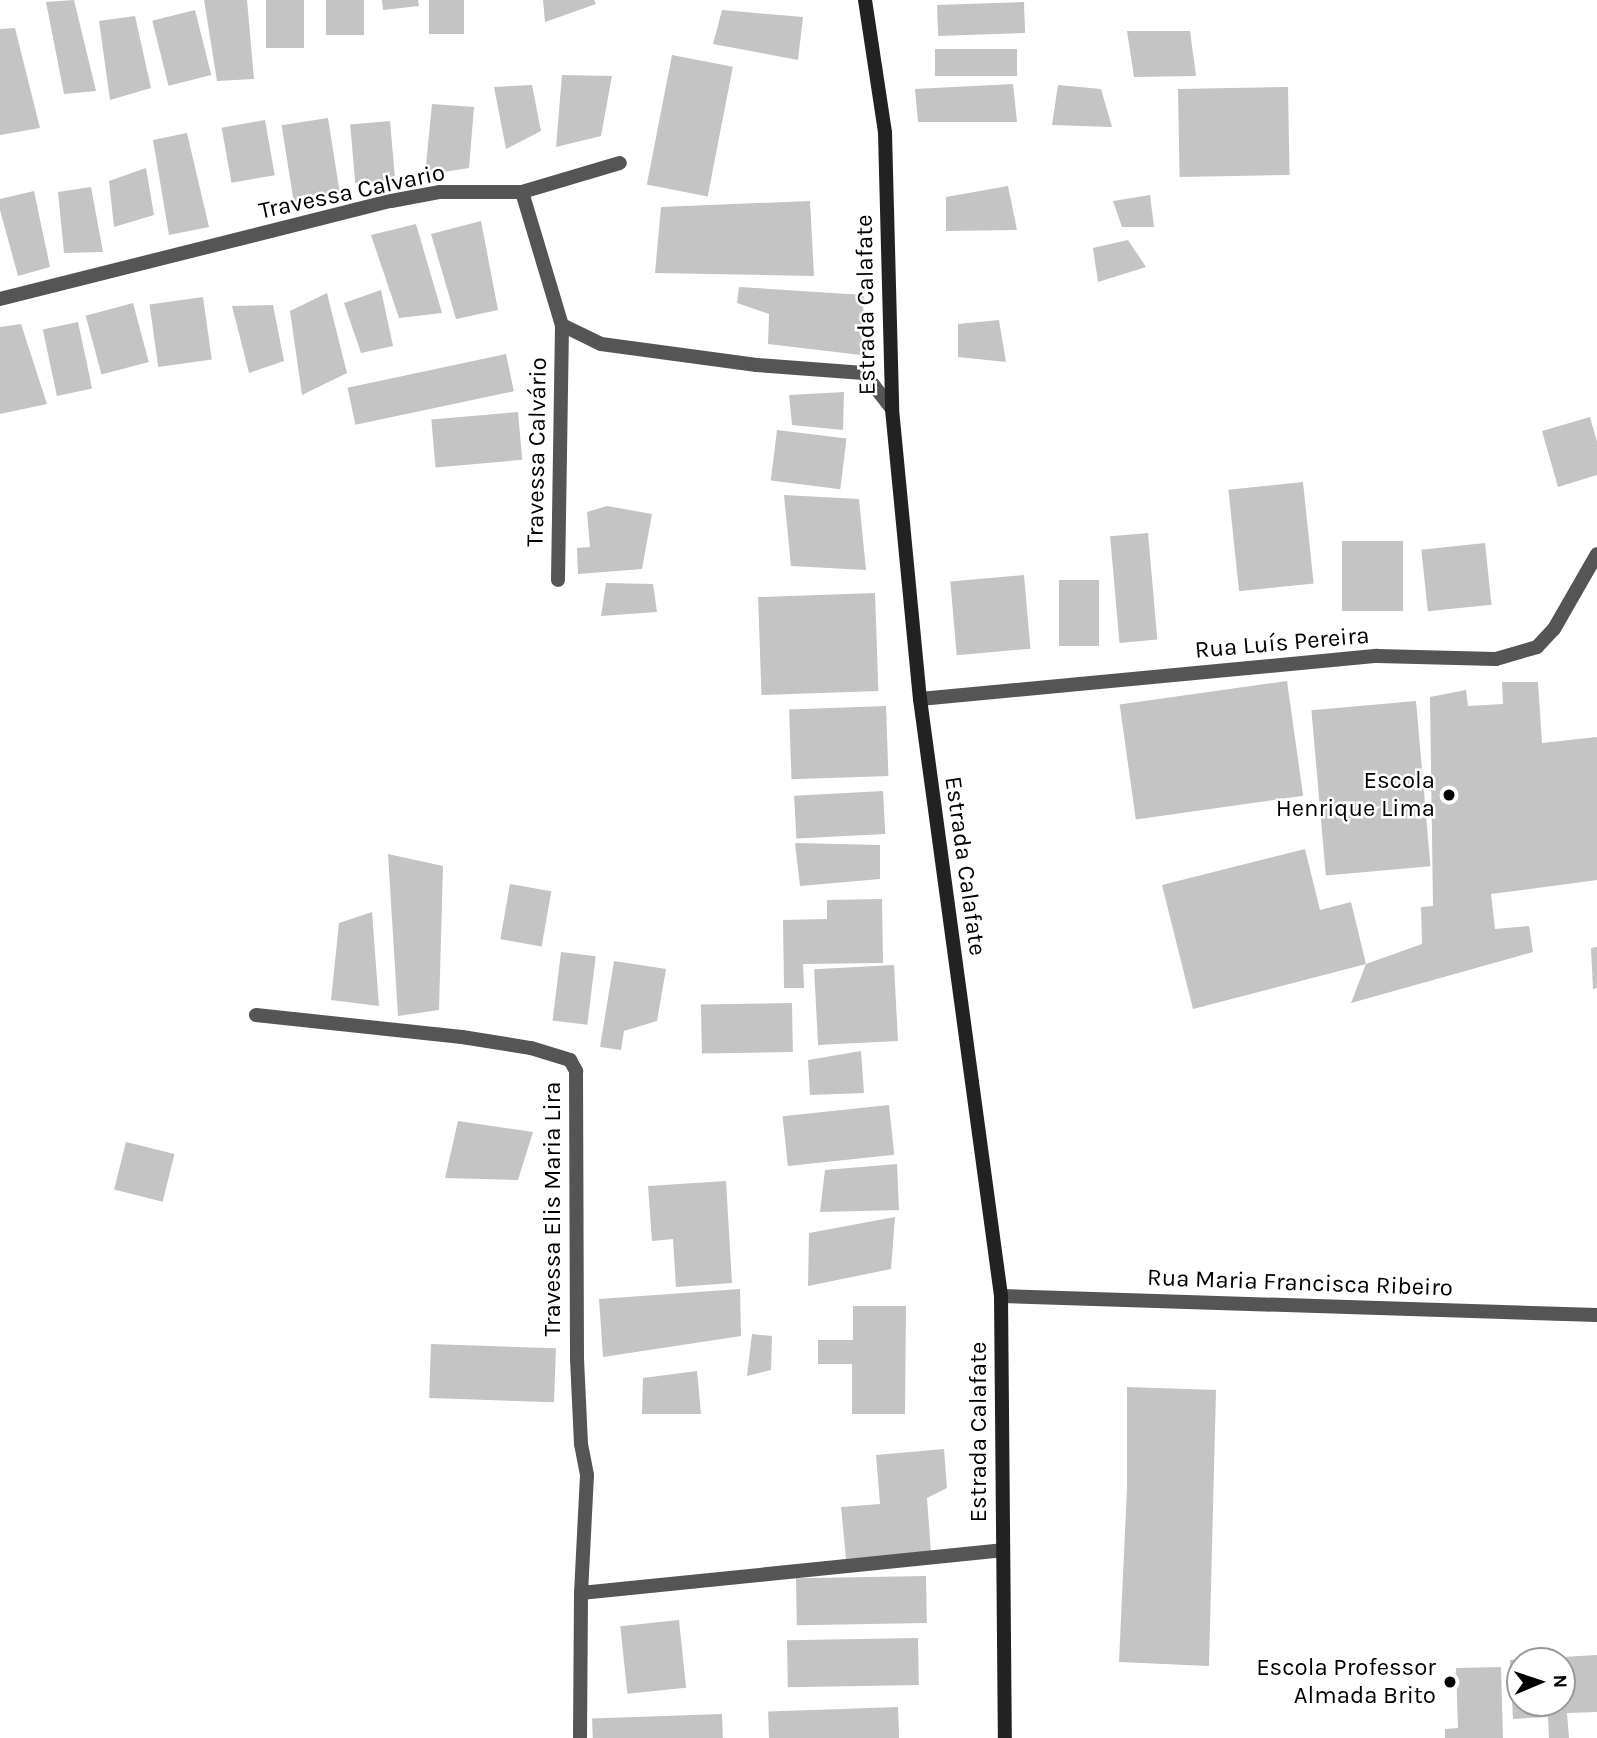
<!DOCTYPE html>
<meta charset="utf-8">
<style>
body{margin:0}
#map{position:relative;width:1597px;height:1738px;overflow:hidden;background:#fff;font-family:Karla,sans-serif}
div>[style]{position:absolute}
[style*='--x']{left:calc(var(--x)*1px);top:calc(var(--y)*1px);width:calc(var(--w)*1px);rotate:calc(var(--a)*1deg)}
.building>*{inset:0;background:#c4c4c4;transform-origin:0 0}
.street>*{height:14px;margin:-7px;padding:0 7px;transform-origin:7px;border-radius:7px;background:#555}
.secondary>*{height:14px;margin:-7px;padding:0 7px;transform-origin:7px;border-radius:7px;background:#222}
.dots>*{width:19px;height:19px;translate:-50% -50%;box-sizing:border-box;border:4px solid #fff;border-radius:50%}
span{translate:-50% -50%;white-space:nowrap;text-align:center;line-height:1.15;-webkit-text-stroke:5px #fff;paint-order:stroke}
.street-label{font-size:24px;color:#000}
.poi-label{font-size:24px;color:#000}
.right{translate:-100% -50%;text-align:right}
.north{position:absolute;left:1506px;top:1647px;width:70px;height:70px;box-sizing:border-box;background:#fff;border:2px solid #999;border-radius:50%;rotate:88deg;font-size:19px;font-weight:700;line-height:28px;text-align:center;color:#000}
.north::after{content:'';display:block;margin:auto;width:24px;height:32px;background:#000;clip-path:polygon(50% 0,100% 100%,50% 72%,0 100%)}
</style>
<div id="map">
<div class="building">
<div style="clip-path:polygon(74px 0,96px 91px,64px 94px,46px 2px)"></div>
<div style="clip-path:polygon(204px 0,247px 0,254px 79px,217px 81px)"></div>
<div style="left:266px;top:0;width:38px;height:48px"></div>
<div style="left:326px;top:0;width:38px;height:35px"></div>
<div style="clip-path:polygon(382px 0,418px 0,419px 6px,383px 10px)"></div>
<div style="left:429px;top:0;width:35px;height:34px"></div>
<div style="clip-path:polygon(543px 0,594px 0,596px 4px,545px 22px)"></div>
<div style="left:1024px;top:2px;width:31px;height:87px;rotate:88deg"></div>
<div style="left:195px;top:10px;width:67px;height:44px;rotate:76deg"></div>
<div style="clip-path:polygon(722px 10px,803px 17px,798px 60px,713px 44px)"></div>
<div style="clip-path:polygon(135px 16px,151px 88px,110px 100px,99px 21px)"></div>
<div style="clip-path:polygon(15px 28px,40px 128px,0 135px,0 29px)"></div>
<div style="clip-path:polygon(1127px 31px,1190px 31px,1196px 76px,1134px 77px)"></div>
<div style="left:935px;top:49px;width:82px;height:27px"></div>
<div style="left:672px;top:55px;width:62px;height:132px;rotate:11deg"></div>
<div style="clip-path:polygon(562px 75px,612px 76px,601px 136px,556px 147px)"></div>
<div style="clip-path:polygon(1013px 84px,1017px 122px,918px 122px,915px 89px)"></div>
<div style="clip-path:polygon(532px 85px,541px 131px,506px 149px,494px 87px)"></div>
<div style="clip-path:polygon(1058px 85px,1101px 89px,1112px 127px,1052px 125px)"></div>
<div style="left:1288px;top:87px;width:88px;height:110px;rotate:89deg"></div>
<div style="clip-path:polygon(432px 104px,474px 107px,469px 168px,425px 175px)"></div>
<div style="left:328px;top:118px;width:83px;height:47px;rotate:81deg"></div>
<div style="left:265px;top:120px;width:56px;height:44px;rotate:80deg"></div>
<div style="left:390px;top:121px;width:59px;height:40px;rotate:85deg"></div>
<div style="clip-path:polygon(187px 133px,209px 227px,169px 235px,153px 140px)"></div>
<div style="clip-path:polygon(146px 168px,154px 215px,114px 227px,109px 181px)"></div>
<div style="clip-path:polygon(1008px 186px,1017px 230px,946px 231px,946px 197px)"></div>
<div style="clip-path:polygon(91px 187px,103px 252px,64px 253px,58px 192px)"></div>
<div style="clip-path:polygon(34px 191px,50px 267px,18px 276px,0 210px,0 199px)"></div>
<div style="clip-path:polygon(1150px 195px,1154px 227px,1122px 227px,1113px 201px)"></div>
<div style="clip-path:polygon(810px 201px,814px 276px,655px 273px,661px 207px)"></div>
<div style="clip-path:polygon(481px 221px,498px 310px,456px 319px,431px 234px)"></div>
<div style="clip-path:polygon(416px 224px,442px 313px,399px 318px,371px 235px)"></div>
<div style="clip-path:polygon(1128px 240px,1146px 267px,1098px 282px,1093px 248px)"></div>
<div style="clip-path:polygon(739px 287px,864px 295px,861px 355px,768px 344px,769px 314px,737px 303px)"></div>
<div style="clip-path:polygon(381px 290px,393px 346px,361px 353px,344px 303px)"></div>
<div style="clip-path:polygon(327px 293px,347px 373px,302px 395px,290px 311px)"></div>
<div style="left:203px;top:297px;width:63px;height:54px;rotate:82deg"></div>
<div style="left:133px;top:303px;width:61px;height:49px;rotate:75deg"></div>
<div style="clip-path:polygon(273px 305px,284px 361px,249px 373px,232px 306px)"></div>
<div style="clip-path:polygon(999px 320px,1006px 362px,958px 357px,958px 324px)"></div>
<div style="left:78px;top:322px;width:68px;height:36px;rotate:78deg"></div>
<div style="clip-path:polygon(21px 324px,47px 404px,0 414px,0 327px)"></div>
<div style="left:506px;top:354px;width:38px;height:162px;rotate:78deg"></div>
<div style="clip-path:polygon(844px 392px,843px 430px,792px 425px,789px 395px)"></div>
<div style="left:518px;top:412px;width:48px;height:87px;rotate:85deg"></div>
<div style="clip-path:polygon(1590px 417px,1597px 442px,1597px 475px,1558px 487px,1542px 431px)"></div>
<div style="left:777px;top:430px;width:70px;height:51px;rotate:7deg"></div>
<div style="left:1303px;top:482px;width:102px;height:75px;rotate:84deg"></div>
<div style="clip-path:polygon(784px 495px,859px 499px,866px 570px,791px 566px)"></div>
<div style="clip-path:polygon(607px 506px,652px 514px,642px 569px,578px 574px,577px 548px,590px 547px,587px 512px)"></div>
<div style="left:1148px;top:533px;width:107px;height:38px;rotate:85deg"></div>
<div style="left:1342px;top:541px;width:61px;height:70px"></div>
<div style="left:1485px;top:543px;width:62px;height:64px;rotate:84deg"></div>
<div style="left:1024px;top:575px;width:74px;height:74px;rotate:85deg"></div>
<div style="left:1059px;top:580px;width:40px;height:66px"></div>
<div style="clip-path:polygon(606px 583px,653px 584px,657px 612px,601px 616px)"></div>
<div style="left:875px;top:593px;width:98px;height:117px;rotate:88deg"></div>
<div style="left:1287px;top:681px;width:116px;height:169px;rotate:82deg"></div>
<div style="clip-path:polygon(1502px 682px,1538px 682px,1542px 743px,1597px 737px,1597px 880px,1491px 894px,1495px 929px,1529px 926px,1533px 952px,1351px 1003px,1366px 964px,1193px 1009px,1162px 885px,1305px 849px,1320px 910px,1351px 902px,1366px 964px,1422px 944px,1421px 907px,1433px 906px,1430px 697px,1466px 690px,1468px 706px,1503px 704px)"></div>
<div style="left:1416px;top:701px;width:166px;height:105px;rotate:85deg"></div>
<div style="left:886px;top:706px;width:70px;height:97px;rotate:88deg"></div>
<div style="left:883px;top:791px;width:43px;height:89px;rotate:87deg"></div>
<div style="clip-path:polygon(795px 843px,880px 845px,880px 879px,800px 886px)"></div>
<div style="clip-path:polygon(388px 854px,443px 866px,439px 1010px,398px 1016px)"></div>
<div style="left:510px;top:884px;width:42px;height:56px;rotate:10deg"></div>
<div style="clip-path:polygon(882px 899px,883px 963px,803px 964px,804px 988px,784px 988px,783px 920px,827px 919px,827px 900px)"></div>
<div style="clip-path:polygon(372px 912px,379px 1006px,331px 1000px,339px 923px)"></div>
<div style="clip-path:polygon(1597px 947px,1597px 988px,1593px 989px,1591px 948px)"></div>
<div style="left:561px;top:952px;width:35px;height:69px;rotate:7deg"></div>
<div style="clip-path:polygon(614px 961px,666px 969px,657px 1021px,624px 1031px,621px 1050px,600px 1047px)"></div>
<div style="left:894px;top:965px;width:76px;height:80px;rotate:87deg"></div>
<div style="left:792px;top:1003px;width:49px;height:91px;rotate:89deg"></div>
<div style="clip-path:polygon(861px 1051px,864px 1093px,810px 1095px,808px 1060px)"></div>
<div style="left:889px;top:1105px;width:50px;height:107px;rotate:84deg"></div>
<div style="clip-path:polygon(458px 1121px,533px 1132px,518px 1180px,445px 1178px)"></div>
<div style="left:126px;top:1142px;width:50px;height:49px;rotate:14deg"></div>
<div style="clip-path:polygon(897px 1164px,899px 1210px,820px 1212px,825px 1170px)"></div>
<div style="clip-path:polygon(726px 1181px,732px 1283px,676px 1287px,673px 1239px,652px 1241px,648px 1186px)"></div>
<div style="clip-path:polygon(895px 1217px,891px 1269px,808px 1286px,809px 1233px)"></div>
<div style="clip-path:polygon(740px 1289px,741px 1336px,603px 1357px,599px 1299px)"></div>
<div style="clip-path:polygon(853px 1306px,906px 1306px,905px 1414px,852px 1414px,852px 1364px,818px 1364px,818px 1340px,853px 1340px)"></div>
<div style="clip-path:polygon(752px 1334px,772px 1336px,771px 1370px,747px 1376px)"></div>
<div style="left:431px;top:1344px;width:125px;height:54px;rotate:2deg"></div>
<div style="clip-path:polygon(697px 1371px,701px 1414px,642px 1414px,643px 1378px)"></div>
<div style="clip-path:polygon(1127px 1387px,1216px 1390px,1209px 1666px,1119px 1662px,1127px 1488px)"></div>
<div style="clip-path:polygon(944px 1449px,947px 1488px,927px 1498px,931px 1552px,846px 1559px,841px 1507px,880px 1504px,876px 1455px)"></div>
<div style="left:926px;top:1576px;width:47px;height:130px;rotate:89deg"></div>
<div style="left:679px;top:1620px;width:68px;height:59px;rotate:84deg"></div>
<div style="left:918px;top:1638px;width:47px;height:131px;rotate:89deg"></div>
<div style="clip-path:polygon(1597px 1655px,1597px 1712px,1567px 1713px,1569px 1738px,1549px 1738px,1548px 1717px,1513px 1719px,1510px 1660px,1520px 1659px,1520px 1703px,1562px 1703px,1562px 1661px,1527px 1659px)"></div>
<div style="clip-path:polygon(1501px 1667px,1503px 1738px,1445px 1738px,1445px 1729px,1458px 1728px,1456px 1668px)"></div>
<div style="left:898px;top:1707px;width:31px;height:130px;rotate:88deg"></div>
<div style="left:722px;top:1714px;width:24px;height:130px;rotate:88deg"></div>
</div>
<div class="street">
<div style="--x:522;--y:192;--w:102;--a:-16.5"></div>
<div style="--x:0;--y:299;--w:403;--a:-14.1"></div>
<div style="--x:391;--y:201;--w:50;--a:-10.4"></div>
<div style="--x:440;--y:192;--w:82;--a:0"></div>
<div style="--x:522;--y:192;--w:139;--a:73.3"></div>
<div style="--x:562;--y:325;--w:43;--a:26"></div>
<div style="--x:601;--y:344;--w:157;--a:7.7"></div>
<div style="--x:757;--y:365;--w:107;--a:4.3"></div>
<div style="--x:864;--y:373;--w:46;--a:52.1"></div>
<div style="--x:558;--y:580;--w:255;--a:-89.1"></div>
<div style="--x:920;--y:699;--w:459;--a:-5.4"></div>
<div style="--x:1377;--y:656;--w:119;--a:1.4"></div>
<div style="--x:1496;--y:659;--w:43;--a:-16.3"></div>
<div style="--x:1537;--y:647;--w:25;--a:-47"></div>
<div style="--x:1554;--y:629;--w:86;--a:-60.2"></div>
<div style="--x:256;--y:1015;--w:207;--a:6.1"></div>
<div style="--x:462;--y:1037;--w:70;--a:9.1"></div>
<div style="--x:531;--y:1048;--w:41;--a:17.1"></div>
<div style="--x:570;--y:1060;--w:13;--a:61"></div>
<div style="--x:576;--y:1071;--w:288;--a:89.8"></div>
<div style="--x:577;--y:1359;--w:85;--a:87.3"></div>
<div style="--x:581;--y:1444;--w:32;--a:79"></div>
<div style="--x:587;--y:1475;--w:118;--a:92.9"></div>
<div style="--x:1001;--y:1296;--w:596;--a:1.83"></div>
<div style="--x:580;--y:1738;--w:145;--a:-89.6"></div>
<div style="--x:581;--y:1593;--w:423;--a:-5.8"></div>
</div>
<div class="secondary">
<div style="--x:865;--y:0;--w:134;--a:81.4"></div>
<div style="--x:885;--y:133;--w:276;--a:88.5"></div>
<div style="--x:892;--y:409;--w:291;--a:84.5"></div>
<div style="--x:920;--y:699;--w:602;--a:82.27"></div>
<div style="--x:1001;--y:1296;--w:442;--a:89.5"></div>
</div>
<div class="dots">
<div style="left:1449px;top:795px;background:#000"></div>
<div style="left:1450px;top:1682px;background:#000"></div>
</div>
<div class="street-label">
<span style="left:352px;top:192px;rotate:-12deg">Travessa Calvario</span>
<span style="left:866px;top:305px;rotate:-91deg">Estrada Calafate</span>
<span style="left:537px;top:452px;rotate:-89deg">Travessa Calvário</span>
<span style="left:1282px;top:643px;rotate:-5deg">Rua Luís Pereira</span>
<span style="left:965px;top:866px;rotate:82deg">Estrada Calafate</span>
<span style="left:553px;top:1209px;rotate:-90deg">Travessa Elis Maria Lira</span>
<span style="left:1300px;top:1283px;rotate:2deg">Rua Maria Francisca Ribeiro</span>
<span style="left:979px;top:1432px;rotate:-90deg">Estrada Calafate</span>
</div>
<div class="poi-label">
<span class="right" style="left:1435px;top:795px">Escola<br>Henrique Lima</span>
<span class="right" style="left:1436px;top:1682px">Escola Professor<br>Almada Brito</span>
</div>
<div class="north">N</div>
</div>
